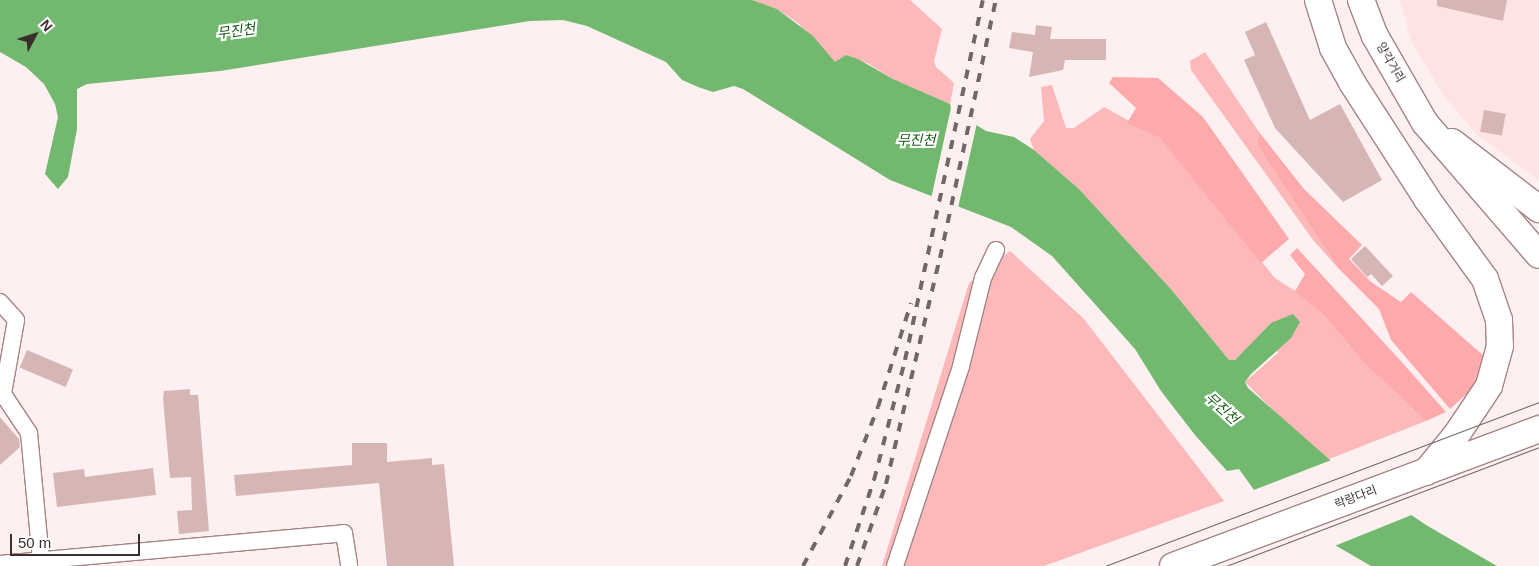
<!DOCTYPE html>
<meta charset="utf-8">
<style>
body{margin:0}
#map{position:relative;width:1539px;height:566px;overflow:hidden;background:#fef0f0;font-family:Arial,"Noto Sans KR",sans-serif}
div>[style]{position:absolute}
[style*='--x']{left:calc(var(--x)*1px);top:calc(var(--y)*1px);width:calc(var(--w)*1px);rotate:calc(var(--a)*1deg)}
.built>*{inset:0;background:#fee3e3}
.green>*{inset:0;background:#fdb8b9}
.forest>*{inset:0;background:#fea9ac}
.water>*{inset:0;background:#72b86e}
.pier>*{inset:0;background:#fef0f0}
.building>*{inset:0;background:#d6b5b5;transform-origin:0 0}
.roads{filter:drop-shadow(1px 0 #a48485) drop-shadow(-1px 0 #a48485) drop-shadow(0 1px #a48485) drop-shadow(0 -1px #a48485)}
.street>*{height:16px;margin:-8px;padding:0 8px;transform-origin:8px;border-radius:8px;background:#fff}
.primary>*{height:26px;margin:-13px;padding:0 13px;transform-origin:13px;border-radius:13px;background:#fff}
.tram>*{height:1px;margin:-0.5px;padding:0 0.5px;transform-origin:0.5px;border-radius:0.5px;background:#736666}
.rail>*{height:4px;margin-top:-2px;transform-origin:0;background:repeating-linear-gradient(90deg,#736666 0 9px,transparent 0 18px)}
span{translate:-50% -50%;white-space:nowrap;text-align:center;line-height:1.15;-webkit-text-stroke:4.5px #fff;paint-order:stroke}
.street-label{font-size:12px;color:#3b2e2e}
.water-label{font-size:14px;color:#125b13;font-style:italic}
.north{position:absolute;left:10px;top:10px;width:50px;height:50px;-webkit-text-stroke:4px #fff;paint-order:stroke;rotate:50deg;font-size:14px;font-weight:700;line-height:20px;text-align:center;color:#3b2e2e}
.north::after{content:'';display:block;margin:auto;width:18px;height:22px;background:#3b2e2e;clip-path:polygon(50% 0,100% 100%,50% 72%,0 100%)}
.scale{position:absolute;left:10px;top:534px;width:130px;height:22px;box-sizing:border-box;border:2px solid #3b2e2e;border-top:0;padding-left:6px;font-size:15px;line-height:18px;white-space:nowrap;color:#3b2e2e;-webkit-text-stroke:4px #fff;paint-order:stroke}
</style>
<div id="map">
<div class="built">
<div style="clip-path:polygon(1400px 0,1539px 0,1539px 180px,1478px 136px,1444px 96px,1411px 41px)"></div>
</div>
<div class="green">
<div style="clip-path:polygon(752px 0,910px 0,942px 29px,934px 61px,936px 67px,954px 83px,950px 104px,893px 79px,869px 64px,846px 55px,835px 63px,798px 23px,777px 9px)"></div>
<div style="clip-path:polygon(1205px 52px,1259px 132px,1257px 145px,1338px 268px,1313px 240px,1191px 70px,1190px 61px)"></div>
<div style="clip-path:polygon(1052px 85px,1066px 128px,1074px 128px,1104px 107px,1160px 138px,1275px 278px,1306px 298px,1322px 313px,1365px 364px,1426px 421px,1329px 459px,1283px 420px,1245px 382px,1278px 353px,1271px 323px,1235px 360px,1229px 360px,1170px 288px,1079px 189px,1034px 150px,1030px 139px,1044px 121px,1041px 87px)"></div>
<div style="clip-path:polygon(1010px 251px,1084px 319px,1224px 501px,1044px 566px,882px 566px,969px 283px)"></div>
</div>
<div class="forest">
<div style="clip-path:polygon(1113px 77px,1158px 78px,1203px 117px,1289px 239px,1261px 263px,1160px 138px,1127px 123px,1136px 108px,1109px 83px)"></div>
<div style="clip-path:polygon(1259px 132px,1304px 189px,1362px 245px,1349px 259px,1371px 282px,1401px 302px,1411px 292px,1485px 357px,1471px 390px,1450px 409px,1391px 340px,1379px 309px,1338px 268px,1257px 145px)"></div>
<div style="clip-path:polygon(1297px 248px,1399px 359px,1446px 412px,1426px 421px,1365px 364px,1322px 313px,1295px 291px,1305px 274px,1290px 255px)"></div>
</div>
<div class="water">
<div style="clip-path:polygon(0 0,752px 0,777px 9px,813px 36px,835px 62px,846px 55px,858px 59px,893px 79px,950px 104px,951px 109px,986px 131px,1014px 137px,1034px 150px,1079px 189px,1170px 288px,1229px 360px,1235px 360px,1271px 323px,1293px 314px,1300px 322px,1291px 338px,1251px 374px,1245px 382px,1248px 388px,1329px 459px,1426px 525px,1497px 566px,1371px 566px,1264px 504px,1239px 469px,1227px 471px,1195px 435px,1161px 391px,1135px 349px,1052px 256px,1011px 227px,890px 180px,743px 89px,734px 86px,713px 92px,698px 87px,682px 80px,666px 62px,587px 26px,563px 20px,530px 21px,220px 71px,87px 84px,77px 89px,77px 129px,68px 177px,58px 189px,45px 174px,58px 117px,55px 104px,44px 84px,26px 67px,0 52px)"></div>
</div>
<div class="pier">
<div style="clip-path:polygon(952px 103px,953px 108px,977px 123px,958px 208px,931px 199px)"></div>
<div style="clip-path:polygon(1334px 459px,1414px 514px,1332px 547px,1262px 506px,1251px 491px)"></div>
</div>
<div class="building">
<div style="clip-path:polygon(1437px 0,1507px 0,1503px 21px,1437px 6px)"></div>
<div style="clip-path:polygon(1266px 22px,1310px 120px,1340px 104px,1382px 180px,1343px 202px,1275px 128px,1244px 60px,1255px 55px,1245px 32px)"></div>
<div style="clip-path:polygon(1036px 25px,1052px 27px,1050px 39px,1106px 39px,1106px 60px,1065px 60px,1063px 70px,1029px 77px,1033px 52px,1009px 48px,1012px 32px,1035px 35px)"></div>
<div style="left:1484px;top:110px;width:22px;height:22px;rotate:10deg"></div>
<div style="clip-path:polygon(1365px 246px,1393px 276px,1382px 286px,1371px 274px,1367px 277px,1351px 259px)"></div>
<div style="left:27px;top:350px;width:50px;height:19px;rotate:23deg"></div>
<div style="clip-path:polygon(190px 389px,190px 395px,198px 395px,209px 531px,179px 534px,177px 511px,192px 510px,191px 477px,170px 478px,163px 398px,164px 391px)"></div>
<div style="clip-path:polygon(0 417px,19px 439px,20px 447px,0 465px)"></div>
<div style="clip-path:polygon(352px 443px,387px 443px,387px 462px,432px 458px,432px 465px,444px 464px,454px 566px,387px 566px,379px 483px,236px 496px,234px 475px,352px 465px)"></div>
<div style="clip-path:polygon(153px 468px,156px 495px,57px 507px,53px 473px,84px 469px,85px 477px)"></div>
</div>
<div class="roads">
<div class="street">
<div style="--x:0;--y:302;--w:24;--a:48"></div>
<div style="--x:16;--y:320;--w:75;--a:100"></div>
<div style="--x:3;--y:394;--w:47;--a:56.3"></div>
<div style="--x:29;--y:433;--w:129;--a:84.6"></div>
<div style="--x:0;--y:564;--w:345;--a:-5.1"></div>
<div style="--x:344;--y:533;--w:33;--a:81"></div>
<div style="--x:895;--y:566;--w:211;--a:-71.7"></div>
<div style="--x:961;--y:366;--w:91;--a:-76"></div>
<div style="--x:983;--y:278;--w:31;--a:-65"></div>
</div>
<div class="primary">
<div style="--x:1318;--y:0;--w:50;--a:72.6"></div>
<div style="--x:1333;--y:48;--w:41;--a:60.9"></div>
<div style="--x:1353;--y:84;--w:137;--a:57.2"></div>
<div style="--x:1427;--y:199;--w:99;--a:54.1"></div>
<div style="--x:1485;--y:279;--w:43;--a:71.1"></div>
<div style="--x:1499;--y:320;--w:26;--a:88"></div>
<div style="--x:1500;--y:346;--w:41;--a:105.4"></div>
<div style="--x:1489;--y:386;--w:58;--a:123.7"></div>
<div style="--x:1457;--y:434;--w:49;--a:129.2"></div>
<div style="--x:1361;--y:0;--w:39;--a:69"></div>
<div style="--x:1375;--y:36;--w:100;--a:60.1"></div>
<div style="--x:1425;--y:123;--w:174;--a:49.2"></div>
<div style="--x:1452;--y:142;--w:110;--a:37.6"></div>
<div style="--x:1173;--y:566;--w:391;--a:-20.5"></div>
</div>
</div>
<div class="tram">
<div style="--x:1105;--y:566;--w:464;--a:-20.7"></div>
<div style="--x:1226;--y:566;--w:335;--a:-20.8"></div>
</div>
<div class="rail">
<div style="--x:803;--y:566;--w:102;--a:-61.9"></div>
<div style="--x:851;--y:476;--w:74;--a:-68.6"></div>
<div style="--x:878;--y:407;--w:109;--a:-72.4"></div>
<div style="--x:845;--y:566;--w:91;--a:-71.4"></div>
<div style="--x:874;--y:480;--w:124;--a:-75.5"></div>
<div style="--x:905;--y:360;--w:368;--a:-77.8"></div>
<div style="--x:857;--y:566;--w:87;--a:-70.5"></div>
<div style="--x:886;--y:484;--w:232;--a:-76.6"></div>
<div style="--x:940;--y:258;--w:264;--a:-77.8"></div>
</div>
<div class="street-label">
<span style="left:1390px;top:63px;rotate:60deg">양각거리</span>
<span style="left:1356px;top:498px;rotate:-21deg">락랑다리</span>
</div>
<div class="water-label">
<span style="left:236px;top:31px;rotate:-8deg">무진천</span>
<span style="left:916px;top:140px">무진천</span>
<span style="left:1222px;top:408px;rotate:42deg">무진천</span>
</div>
<div class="north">N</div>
<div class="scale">50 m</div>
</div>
